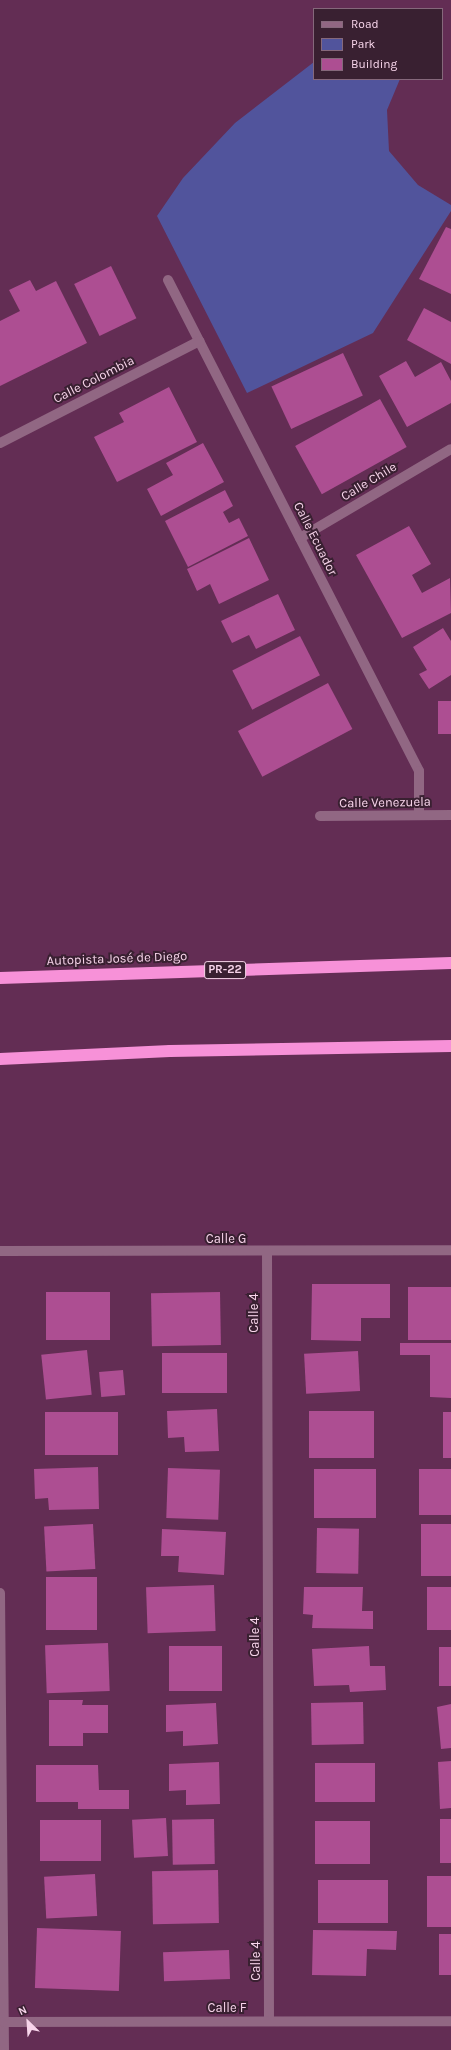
<!DOCTYPE html>
<meta charset="utf-8">
<style>
body{margin:0}
#map{position:relative;width:451px;height:2050px;overflow:hidden;background:#632d54;font-family:Karla,sans-serif}
div>[style]{position:absolute}
[style*='--x']{left:calc(var(--x)*1px);top:calc(var(--y)*1px);width:calc(var(--w)*1px);rotate:calc(var(--a)*1deg)}
.green>*{inset:0;background:#51549c}
.building>*{inset:0;background:#ad4e92;transform-origin:0 0}
.minor>*{height:10px;margin:-5px;padding:0 5px;transform-origin:5px;border-radius:5px;background:#916783}
.highway>*{height:12px;margin:-6px;padding:0 6px;transform-origin:6px;border-radius:6px;background:#f791d8}
span{translate:-50% -50%;white-space:nowrap;text-align:center;line-height:1.15;-webkit-text-stroke:4px #392031;paint-order:stroke}
.shield-label span{padding:1px 3px;background:#392031;border:1px solid;border-radius:3px;-webkit-text-stroke-width:0}
.shield-label{font-size:12px;color:#f8d5eb;font-weight:700}
.street-label{font-size:13px;color:#f8d5eb}
.legend{position:absolute;left:313px;top:8px;width:130px;height:72px;box-sizing:border-box;background:#392031;border:1px solid #85687b;margin:0;padding:5px 7px;list-style:none;font-size:12px;color:#f8d5eb}
.legend li{display:flex;align-items:center;gap:8px;height:20px}
.legend b{width:20px;border:1px solid #85687b}
.north{position:absolute;left:8px;top:2002px;width:40px;height:40px;-webkit-text-stroke:3px #392031;paint-order:stroke;rotate:335deg;font-size:11px;font-weight:700;line-height:16px;text-align:center;color:#f8d5eb}
.north::after{content:'';display:block;margin:auto;width:14px;height:18px;background:#f8d5eb;clip-path:polygon(50% 0,100% 100%,50% 72%,0 100%)}
</style>
<div id="map">
<div class="green">
<div style="clip-path:polygon(314px 62px,314px 79px,400px 79px,387px 110px,389px 151px,418px 185px,451px 205px,451px 211px,373px 333px,247px 393px,157px 216px,183px 178px,235px 123px)"></div>
</div>
<div class="building">
<div style="clip-path:polygon(446px 227px,451px 229px,451px 294px,419px 279px)"></div>
<div style="left:111px;top:266px;width:58px;height:41px;rotate:64deg"></div>
<div style="clip-path:polygon(30px 280px,36px 291px,56px 281px,87px 343px,0 386px,0 321px,20px 311px,9px 290px)"></div>
<div style="clip-path:polygon(424px 308px,451px 322px,451px 364px,407px 340px)"></div>
<div style="left:343px;top:353px;width:47px;height:79px;rotate:65deg"></div>
<div style="clip-path:polygon(406px 361px,415px 377px,441px 362px,451px 381px,451px 403px,407px 427px,379px 376px)"></div>
<div style="clip-path:polygon(169px 387px,197px 442px,117px 482px,94px 437px,124px 422px,119px 413px)"></div>
<div style="left:380px;top:399px;width:55px;height:97px;rotate:61deg"></div>
<div style="clip-path:polygon(203px 443px,224px 482px,161px 516px,147px 489px,173px 475px,166px 463px)"></div>
<div style="clip-path:polygon(225px 490px,233px 506px,223px 512px,229px 523px,239px 518px,248px 536px,188px 567px,165px 521px)"></div>
<div style="clip-path:polygon(409px 526px,431px 564px,412px 575px,422px 593px,450px 578px,451px 613px,402px 638px,356px 555px)"></div>
<div style="clip-path:polygon(249px 538px,269px 580px,219px 604px,210px 584px,197px 591px,187px 569px)"></div>
<div style="clip-path:polygon(278px 594px,295px 630px,256px 649px,249px 635px,232px 643px,221px 621px)"></div>
<div style="clip-path:polygon(443px 628px,451px 641px,451px 675px,429px 689px,419px 674px,427px 670px,413px 647px)"></div>
<div style="left:300px;top:636px;width:44px;height:76px;rotate:63deg"></div>
<div style="left:328px;top:683px;width:52px;height:102px;rotate:62deg"></div>
<div style="left:438px;top:701px;width:13px;height:33px"></div>
<div style="clip-path:polygon(312px 1284px,390px 1284px,390px 1318px,361px 1318px,361px 1341px,311px 1340px)"></div>
<div style="left:451px;top:1287px;width:53px;height:43px;rotate:90deg"></div>
<div style="left:110px;top:1292px;width:48px;height:64px;rotate:90deg"></div>
<div style="left:220px;top:1292px;width:53px;height:69px;rotate:89deg"></div>
<div style="clip-path:polygon(400px 1343px,451px 1343px,451px 1398px,430px 1397px,430px 1355px,400px 1355px)"></div>
<div style="left:87px;top:1350px;width:45px;height:46px;rotate:84deg"></div>
<div style="left:358px;top:1351px;width:40px;height:54px;rotate:87deg"></div>
<div style="left:162px;top:1353px;width:65px;height:40px"></div>
<div style="left:123px;top:1370px;width:25px;height:24px;rotate:85deg"></div>
<div style="clip-path:polygon(217px 1409px,219px 1451px,185px 1452px,184px 1437px,168px 1438px,167px 1411px)"></div>
<div style="left:374px;top:1411px;width:47px;height:65px;rotate:90deg"></div>
<div style="left:45px;top:1412px;width:73px;height:43px"></div>
<div style="left:443px;top:1412px;width:8px;height:46px"></div>
<div style="clip-path:polygon(98px 1467px,99px 1509px,49px 1510px,48px 1498px,35px 1499px,34px 1469px)"></div>
<div style="left:168px;top:1468px;width:52px;height:50px;rotate:2deg"></div>
<div style="left:314px;top:1469px;width:62px;height:49px"></div>
<div style="left:419px;top:1469px;width:32px;height:46px"></div>
<div style="left:93px;top:1524px;width:45px;height:49px;rotate:87deg"></div>
<div style="left:451px;top:1524px;width:52px;height:30px;rotate:90deg"></div>
<div style="left:317px;top:1528px;width:42px;height:45px;rotate:1deg"></div>
<div style="clip-path:polygon(162px 1529px,226px 1532px,224px 1575px,178px 1572px,179px 1556px,161px 1556px)"></div>
<div style="left:97px;top:1577px;width:53px;height:51px;rotate:90deg"></div>
<div style="left:214px;top:1585px;width:46px;height:68px;rotate:88deg"></div>
<div style="clip-path:polygon(304px 1587px,363px 1587px,362px 1611px,373px 1611px,373px 1629px,312px 1628px,313px 1615px,303px 1614px)"></div>
<div style="left:427px;top:1587px;width:24px;height:43px"></div>
<div style="left:108px;top:1643px;width:48px;height:63px;rotate:88deg"></div>
<div style="left:169px;top:1646px;width:53px;height:45px"></div>
<div style="clip-path:polygon(369px 1646px,370px 1666px,385px 1666px,386px 1690px,350px 1692px,349px 1685px,314px 1686px,312px 1649px)"></div>
<div style="left:439px;top:1647px;width:12px;height:39px"></div>
<div style="clip-path:polygon(49px 1700px,83px 1700px,82px 1705px,108px 1705px,108px 1733px,83px 1733px,83px 1746px,49px 1746px)"></div>
<div style="left:363px;top:1702px;width:42px;height:52px;rotate:89deg"></div>
<div style="clip-path:polygon(216px 1703px,218px 1744px,183px 1746px,183px 1731px,166px 1732px,166px 1705px)"></div>
<div style="clip-path:polygon(451px 1704px,451px 1748px,441px 1749px,437px 1707px)"></div>
<div style="clip-path:polygon(451px 1761px,451px 1808px,440px 1809px,438px 1762px)"></div>
<div style="clip-path:polygon(219px 1762px,220px 1804px,186px 1805px,186px 1790px,169px 1791px,169px 1764px)"></div>
<div style="left:315px;top:1763px;width:60px;height:39px"></div>
<div style="clip-path:polygon(36px 1765px,98px 1765px,99px 1790px,129px 1790px,129px 1809px,78px 1809px,78px 1802px,36px 1802px)"></div>
<div style="left:166px;top:1818px;width:38px;height:34px;rotate:87deg"></div>
<div style="left:214px;top:1819px;width:45px;height:42px;rotate:89deg"></div>
<div style="left:440px;top:1819px;width:11px;height:44px"></div>
<div style="left:40px;top:1820px;width:61px;height:41px"></div>
<div style="left:315px;top:1821px;width:55px;height:43px"></div>
<div style="left:218px;top:1870px;width:53px;height:66px;rotate:89deg"></div>
<div style="left:95px;top:1874px;width:42px;height:51px;rotate:87deg"></div>
<div style="left:427px;top:1876px;width:24px;height:51px"></div>
<div style="left:318px;top:1880px;width:70px;height:43px"></div>
<div style="left:37px;top:1928px;width:84px;height:60px;rotate:2deg"></div>
<div style="clip-path:polygon(313px 1930px,397px 1931px,396px 1950px,367px 1949px,366px 1976px,312px 1975px)"></div>
<div style="left:439px;top:1934px;width:12px;height:41px"></div>
<div style="left:229px;top:1950px;width:29px;height:66px;rotate:88deg"></div>
</div>
<div class="minor">
<div style="--x:168;--y:280;--w:551;--a:62.92"></div>
<div style="--x:419;--y:771;--w:44;--a:90"></div>
<div style="--x:0;--y:443;--w:224;--a:-27.1"></div>
<div style="--x:300;--y:538;--w:175;--a:-30.5"></div>
<div style="--x:320;--y:816;--w:131;--a:-0.4"></div>
<div style="--x:0;--y:1251;--w:451;--a:-0.1"></div>
<div style="--x:267;--y:1252;--w:769;--a:89.85"></div>
<div style="--x:0;--y:1593;--w:457;--a:89.5"></div>
<div style="--x:4;--y:2022;--w:447;--a:-0.1"></div>
</div>
<div class="highway">
<div style="--x:0;--y:978;--w:451;--a:-1.9"></div>
<div style="--x:0;--y:1059;--w:170;--a:-2.7"></div>
<div style="--x:170;--y:1051;--w:281;--a:-1"></div>
</div>
<div class="shield-label">
<span style="left:225px;top:970px">PR-22</span>
</div>
<div class="street-label">
<span style="left:94px;top:380px;rotate:-27deg">Calle Colombia</span>
<span style="left:369px;top:482px;rotate:-31deg">Calle Chile</span>
<span style="left:315px;top:539px;rotate:63deg">Calle Ecuador</span>
<span style="left:385px;top:803px;rotate:-1deg">Calle Venezuela</span>
<span style="left:117px;top:959px;rotate:-2deg">Autopista José de Diego</span>
<span style="left:226px;top:1239px">Calle G</span>
<span style="left:254px;top:1313px;rotate:-90deg">Calle 4</span>
<span style="left:255px;top:1637px;rotate:-90deg">Calle 4</span>
<span style="left:256px;top:1961px;rotate:-90deg">Calle 4</span>
<span style="left:227px;top:2008px">Calle F</span>
</div>
<ul class="legend">
<li><b style="height:5px;background:#916783"></b>Road</li>
<li><b style="height:11px;background:#51549c"></b>Park</li>
<li><b style="height:11px;background:#ad4e92"></b>Building</li>
</ul>
<div class="north">N</div>
</div>
